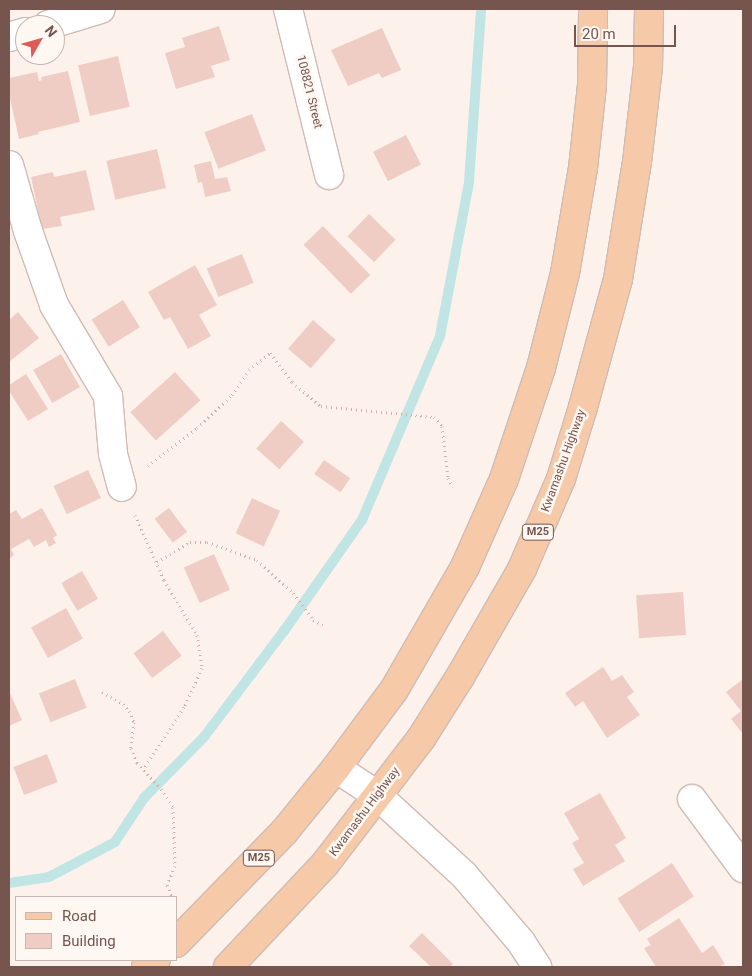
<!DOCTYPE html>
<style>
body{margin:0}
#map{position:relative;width:752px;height:976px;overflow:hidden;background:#fcf2eb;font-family:Roboto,sans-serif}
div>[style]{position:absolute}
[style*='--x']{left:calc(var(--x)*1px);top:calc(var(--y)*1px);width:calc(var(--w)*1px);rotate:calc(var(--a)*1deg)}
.stream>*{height:10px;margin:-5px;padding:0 5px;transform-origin:5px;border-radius:5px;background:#c0e5e4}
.building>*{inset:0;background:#f0cdc4;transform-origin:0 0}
.path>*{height:3px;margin-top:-1.5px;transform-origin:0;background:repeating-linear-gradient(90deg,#d6b0a6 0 1px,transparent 0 5px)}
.roads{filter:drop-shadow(1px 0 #d1bbb3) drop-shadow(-1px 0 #d1bbb3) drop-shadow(0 1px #d1bbb3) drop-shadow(0 -1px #d1bbb3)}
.minor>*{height:28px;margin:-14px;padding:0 14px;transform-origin:14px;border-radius:14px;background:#fff}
.major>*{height:28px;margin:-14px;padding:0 14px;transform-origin:14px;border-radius:14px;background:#f6caa8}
span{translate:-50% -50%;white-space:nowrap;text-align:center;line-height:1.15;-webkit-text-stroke:5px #fef7f2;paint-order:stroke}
.shield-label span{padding:1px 4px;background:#fef7f2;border:1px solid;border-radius:4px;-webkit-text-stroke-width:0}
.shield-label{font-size:11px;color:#77554f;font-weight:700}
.street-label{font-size:12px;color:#77554f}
.frame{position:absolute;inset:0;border:10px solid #77554f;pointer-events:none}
.legend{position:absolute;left:15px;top:896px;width:162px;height:65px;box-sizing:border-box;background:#fef7f2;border:1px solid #c8b6b1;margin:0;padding:6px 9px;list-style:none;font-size:15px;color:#77554f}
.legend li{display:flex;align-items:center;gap:10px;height:25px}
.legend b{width:25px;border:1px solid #c8b6b1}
.north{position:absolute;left:15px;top:15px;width:50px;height:50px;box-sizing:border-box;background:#fef7f2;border:1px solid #c8b6b1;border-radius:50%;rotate:52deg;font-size:14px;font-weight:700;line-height:20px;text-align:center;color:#77554f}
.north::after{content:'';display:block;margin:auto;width:18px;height:22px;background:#df5b57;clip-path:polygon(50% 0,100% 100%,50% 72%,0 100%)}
.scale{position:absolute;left:574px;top:25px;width:102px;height:22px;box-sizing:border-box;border:2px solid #77554f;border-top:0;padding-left:6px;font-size:15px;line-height:18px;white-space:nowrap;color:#77554f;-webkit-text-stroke:4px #fef7f2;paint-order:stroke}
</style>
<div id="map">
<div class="stream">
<div style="--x:9;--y:883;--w:40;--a:-8.5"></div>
<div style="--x:49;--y:877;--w:75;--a:-27.9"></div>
<div style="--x:115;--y:842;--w:53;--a:-56.6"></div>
<div style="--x:144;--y:798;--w:86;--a:-45.5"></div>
<div style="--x:204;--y:737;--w:133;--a:-53"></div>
<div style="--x:284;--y:631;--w:136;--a:-54.9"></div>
<div style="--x:362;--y:520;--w:200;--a:-67"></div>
<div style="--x:440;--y:336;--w:157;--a:-79.3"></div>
<div style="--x:469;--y:182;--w:173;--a:-86"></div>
</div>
<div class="building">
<div style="clip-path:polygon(219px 26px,230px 60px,211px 66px,215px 77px,176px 89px,165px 53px,185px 47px,182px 38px)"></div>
<div style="clip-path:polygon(382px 28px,401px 70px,382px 78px,379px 73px,348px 86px,331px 50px)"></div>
<div style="left:118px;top:56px;width:52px;height:41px;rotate:77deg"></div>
<div style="clip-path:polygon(68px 71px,80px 122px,38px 132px,39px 134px,19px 139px,9px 94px,9px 78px,37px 72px,39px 81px,42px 80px,41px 77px)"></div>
<div style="left:252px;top:114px;width:39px;height:51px;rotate:69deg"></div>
<div style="left:406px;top:135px;width:33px;height:37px;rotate:63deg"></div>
<div style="left:157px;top:149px;width:40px;height:52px;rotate:77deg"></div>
<div style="clip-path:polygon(211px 161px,215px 179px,227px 177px,231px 191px,205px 197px,202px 182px,198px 183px,194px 165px)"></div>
<div style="clip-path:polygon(86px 170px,95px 210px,60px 217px,62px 226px,42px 229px,31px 177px,53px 172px,54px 177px)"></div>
<div style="left:369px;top:214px;width:37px;height:31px;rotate:44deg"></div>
<div style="left:323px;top:226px;width:68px;height:27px;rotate:46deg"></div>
<div style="left:242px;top:254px;width:31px;height:38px;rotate:68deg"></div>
<div style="clip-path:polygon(195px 265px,217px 305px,199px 315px,211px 336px,188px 349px,170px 317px,164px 320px,148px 292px)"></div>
<div style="left:123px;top:300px;width:32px;height:37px;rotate:58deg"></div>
<div style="clip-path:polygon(18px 312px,39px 338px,9px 362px,9px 320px)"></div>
<div style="left:313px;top:320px;width:30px;height:38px;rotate:41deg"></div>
<div style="left:61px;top:354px;width:38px;height:32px;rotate:60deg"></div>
<div style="left:175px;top:372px;width:38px;height:60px;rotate:48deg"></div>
<div style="clip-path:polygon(26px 374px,48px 409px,28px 421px,9px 391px,9px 385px)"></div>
<div style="left:281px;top:421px;width:31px;height:37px;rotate:42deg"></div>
<div style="left:324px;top:460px;width:32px;height:17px;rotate:35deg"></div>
<div style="left:88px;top:470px;width:31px;height:38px;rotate:65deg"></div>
<div style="left:252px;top:498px;width:31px;height:39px;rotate:25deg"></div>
<div style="clip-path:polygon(42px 508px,57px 535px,53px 538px,56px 543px,49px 547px,46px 540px,34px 547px,29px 539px,11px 549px,14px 555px,9px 559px,9px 514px,16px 510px,22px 519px)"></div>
<div style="left:169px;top:508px;width:30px;height:18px;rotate:53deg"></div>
<div style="left:214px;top:554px;width:39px;height:33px;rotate:66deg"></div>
<div style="left:82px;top:571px;width:32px;height:24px;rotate:60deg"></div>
<div style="left:683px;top:592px;width:43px;height:47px;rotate:86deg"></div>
<div style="left:66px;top:608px;width:35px;height:40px;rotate:61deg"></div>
<div style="left:163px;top:631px;width:31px;height:37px;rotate:53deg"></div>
<div style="clip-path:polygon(603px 667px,612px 681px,622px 675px,634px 692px,627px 697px,640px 715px,607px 738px,583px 701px,575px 707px,565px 693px)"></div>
<div style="left:75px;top:679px;width:31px;height:39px;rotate:68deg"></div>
<div style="clip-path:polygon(743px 679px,743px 734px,731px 719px,741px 711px,726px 692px)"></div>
<div style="clip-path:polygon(9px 691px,22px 720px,9px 726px)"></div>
<div style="left:47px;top:754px;width:30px;height:36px;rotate:69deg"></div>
<div style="clip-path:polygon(600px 793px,626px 838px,615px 845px,625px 861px,583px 886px,573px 869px,584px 863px,572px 843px,579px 839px,564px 813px)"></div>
<div style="left:672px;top:863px;width:40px;height:65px;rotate:57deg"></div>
<div style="clip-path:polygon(679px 918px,702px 953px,713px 945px,725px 964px,719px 967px,656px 967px,644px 948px,651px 945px,647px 939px)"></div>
<div style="clip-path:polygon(422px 933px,453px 964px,450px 967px,431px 967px,409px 946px)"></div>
</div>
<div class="path">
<div style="--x:148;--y:466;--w:62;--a:-37.8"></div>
<div style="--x:197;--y:428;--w:48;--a:-43.3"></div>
<div style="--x:232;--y:395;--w:30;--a:-56"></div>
<div style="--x:249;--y:370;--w:27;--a:-39"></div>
<div style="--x:270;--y:353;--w:36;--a:53"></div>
<div style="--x:292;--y:382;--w:38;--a:40"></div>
<div style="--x:321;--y:406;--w:114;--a:5.6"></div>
<div style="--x:434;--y:417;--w:12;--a:48"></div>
<div style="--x:442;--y:426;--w:52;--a:83.4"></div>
<div style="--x:448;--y:478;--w:10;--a:61"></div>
<div style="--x:135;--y:515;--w:71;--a:66"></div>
<div style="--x:164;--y:580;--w:64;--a:59"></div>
<div style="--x:197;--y:635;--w:33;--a:81"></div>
<div style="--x:202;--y:668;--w:43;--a:114.8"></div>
<div style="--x:184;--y:707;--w:75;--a:123.1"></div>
<div style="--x:157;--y:562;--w:39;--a:-31"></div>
<div style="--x:190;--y:542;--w:17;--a:0"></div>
<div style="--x:207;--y:542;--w:53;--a:19.8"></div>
<div style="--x:257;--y:560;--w:49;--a:42.5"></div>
<div style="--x:293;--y:593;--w:34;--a:53"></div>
<div style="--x:313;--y:620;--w:11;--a:27"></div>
<div style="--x:102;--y:692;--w:24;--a:30"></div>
<div style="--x:123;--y:704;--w:9;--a:49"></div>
<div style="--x:129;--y:711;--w:12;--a:66"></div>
<div style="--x:134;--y:722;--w:26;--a:97"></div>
<div style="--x:131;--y:748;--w:16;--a:68"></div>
<div style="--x:137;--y:763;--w:35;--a:47"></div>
<div style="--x:161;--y:789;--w:22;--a:56"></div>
<div style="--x:173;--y:807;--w:59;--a:88.1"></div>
<div style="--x:175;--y:866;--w:21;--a:113"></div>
<div style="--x:167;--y:885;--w:13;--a:67"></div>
</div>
<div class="roads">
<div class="minor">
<div style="--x:288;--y:9;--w:171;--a:76.1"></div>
<div style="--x:48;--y:25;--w:55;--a:-16.8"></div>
<div style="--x:9;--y:37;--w:17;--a:-17"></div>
<div style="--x:9;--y:165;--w:69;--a:73.9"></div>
<div style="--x:28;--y:231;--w:78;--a:70.6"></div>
<div style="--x:54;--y:305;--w:106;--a:59.3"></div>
<div style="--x:108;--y:396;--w:58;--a:85.1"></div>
<div style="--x:113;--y:454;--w:34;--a:75"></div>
<div style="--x:336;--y:768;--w:49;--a:33.4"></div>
<div style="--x:377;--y:795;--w:118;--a:42.6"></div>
<div style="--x:464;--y:875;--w:88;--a:49.6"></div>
<div style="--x:521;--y:942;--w:30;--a:57"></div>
<div style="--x:692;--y:799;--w:86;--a:53.5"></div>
</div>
<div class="major">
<div style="--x:176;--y:943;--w:155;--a:-45.8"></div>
<div style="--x:284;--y:832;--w:82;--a:-50.9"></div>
<div style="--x:336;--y:768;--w:97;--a:-53.4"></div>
<div style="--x:394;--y:690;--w:142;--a:-60"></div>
<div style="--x:465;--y:567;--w:96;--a:-66.1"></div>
<div style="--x:504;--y:479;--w:117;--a:-71.6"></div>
<div style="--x:541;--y:368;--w:98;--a:-75.8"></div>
<div style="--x:565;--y:273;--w:107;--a:-80.3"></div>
<div style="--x:583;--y:168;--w:83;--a:-83.8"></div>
<div style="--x:592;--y:85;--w:76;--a:-89.2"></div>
<div style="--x:146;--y:967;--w:12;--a:-35"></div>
<div style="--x:228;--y:967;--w:141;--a:-46.7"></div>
<div style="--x:325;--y:864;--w:160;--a:-52.6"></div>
<div style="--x:422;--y:737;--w:71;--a:-57.7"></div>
<div style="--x:460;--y:677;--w:125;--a:-60.1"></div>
<div style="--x:522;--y:569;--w:98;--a:-66.6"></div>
<div style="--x:561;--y:479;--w:75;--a:-73"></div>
<div style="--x:583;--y:407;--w:133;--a:-74.7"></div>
<div style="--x:618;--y:279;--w:119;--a:-80.8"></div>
<div style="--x:637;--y:162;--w:96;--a:-83.4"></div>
<div style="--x:648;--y:67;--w:58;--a:-89"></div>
</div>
</div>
<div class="shield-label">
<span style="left:538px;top:532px">M25</span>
<span style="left:259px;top:858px">M25</span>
</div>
<div class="street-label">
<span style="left:309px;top:92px;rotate:76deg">108821 Street</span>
<span style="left:564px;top:461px;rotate:-70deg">Kwamashu Highway</span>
<span style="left:365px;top:812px;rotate:-53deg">Kwamashu Highway</span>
</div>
<div class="frame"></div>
<ul class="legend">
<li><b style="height:6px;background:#f6caa8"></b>Road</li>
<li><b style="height:14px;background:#f0cdc4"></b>Building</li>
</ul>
<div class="north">N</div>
<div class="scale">20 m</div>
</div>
